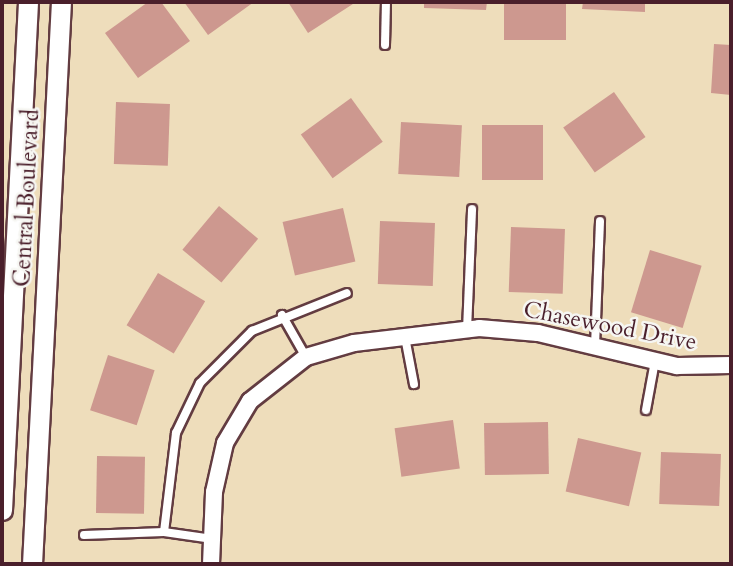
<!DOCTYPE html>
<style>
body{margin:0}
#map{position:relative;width:733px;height:566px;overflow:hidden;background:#edb;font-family:Cardo,serif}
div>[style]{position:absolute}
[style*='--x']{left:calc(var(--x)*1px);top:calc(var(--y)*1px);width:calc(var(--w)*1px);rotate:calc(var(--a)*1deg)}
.building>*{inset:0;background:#cd988f;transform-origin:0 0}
.roads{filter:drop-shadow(2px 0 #633c41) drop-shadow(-2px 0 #633c41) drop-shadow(0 2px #633c41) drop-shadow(0 -2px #633c41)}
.service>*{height:8px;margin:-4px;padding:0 4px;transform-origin:4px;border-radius:4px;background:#fff}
.minor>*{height:16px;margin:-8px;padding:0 8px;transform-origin:8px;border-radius:8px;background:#fff}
.tertiary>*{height:19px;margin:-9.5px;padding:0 9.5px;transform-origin:9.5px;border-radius:9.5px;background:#fff}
span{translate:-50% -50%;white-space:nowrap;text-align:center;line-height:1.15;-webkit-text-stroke:5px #f6f6f2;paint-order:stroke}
.street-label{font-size:23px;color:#4a1f2b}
.frame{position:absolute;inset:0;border:4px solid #4a1f2b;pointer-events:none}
</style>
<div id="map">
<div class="building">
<div style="clip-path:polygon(148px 2px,161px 2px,190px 41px,138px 78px,105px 33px)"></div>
<div style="clip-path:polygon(184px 2px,254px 2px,208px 35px)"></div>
<div style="clip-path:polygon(288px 2px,356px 2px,308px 33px)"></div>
<div style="clip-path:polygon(424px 2px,487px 2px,486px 10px,424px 8px)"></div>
<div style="left:504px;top:2px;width:62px;height:38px"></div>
<div style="clip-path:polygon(583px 2px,645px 2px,645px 12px,582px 9px)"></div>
<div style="clip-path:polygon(714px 44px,731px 45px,731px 95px,711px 93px)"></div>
<div style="left:614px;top:92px;width:55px;height:62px;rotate:55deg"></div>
<div style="left:351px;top:98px;width:54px;height:62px;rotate:54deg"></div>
<div style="left:116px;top:102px;width:54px;height:62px;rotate:2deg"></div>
<div style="left:401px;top:122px;width:61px;height:52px;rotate:3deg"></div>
<div style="left:482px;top:125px;width:61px;height:55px"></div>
<div style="left:219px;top:206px;width:51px;height:57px;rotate:40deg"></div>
<div style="left:343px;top:208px;width:55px;height:62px;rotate:77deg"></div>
<div style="left:380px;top:221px;width:55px;height:63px;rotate:2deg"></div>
<div style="left:511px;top:227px;width:54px;height:65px;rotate:2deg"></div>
<div style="left:650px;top:250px;width:54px;height:65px;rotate:17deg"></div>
<div style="left:158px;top:273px;width:55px;height:61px;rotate:31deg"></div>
<div style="left:108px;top:355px;width:49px;height:58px;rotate:18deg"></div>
<div style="left:453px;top:420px;width:49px;height:59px;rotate:82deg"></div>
<div style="left:548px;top:422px;width:52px;height:64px;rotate:89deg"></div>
<div style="left:578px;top:438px;width:65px;height:55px;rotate:13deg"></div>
<div style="left:661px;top:452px;width:60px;height:52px;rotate:2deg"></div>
<div style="left:97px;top:456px;width:48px;height:57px;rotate:1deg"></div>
</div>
<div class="roads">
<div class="service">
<div style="--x:385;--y:45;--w:43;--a:-88.7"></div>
<div style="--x:282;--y:315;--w:48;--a:60.3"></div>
<div style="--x:467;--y:330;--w:121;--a:-87.6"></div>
<div style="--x:405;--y:337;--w:48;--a:79.2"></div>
<div style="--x:595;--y:346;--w:125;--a:-87.7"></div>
<div style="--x:646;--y:410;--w:50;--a:-79.6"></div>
<div style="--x:164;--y:532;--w:49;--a:8.3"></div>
<div style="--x:84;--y:535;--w:80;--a:-2.1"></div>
<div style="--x:164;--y:532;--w:100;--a:-83.1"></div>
<div style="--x:176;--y:433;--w:55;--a:-64.4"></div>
<div style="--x:200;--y:383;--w:74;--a:-45"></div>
<div style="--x:252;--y:331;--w:102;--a:-21.8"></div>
</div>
<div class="minor">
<div style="--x:211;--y:564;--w:72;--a:-87.6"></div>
<div style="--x:214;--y:492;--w:50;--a:-77.3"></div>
<div style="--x:225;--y:443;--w:49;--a:-59.2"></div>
<div style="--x:250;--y:401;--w:71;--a:-38.2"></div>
<div style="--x:306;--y:357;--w:50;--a:-16.3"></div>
<div style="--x:354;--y:343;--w:126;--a:-6.8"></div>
<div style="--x:479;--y:328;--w:59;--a:4.8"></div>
<div style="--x:538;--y:333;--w:143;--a:13.4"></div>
<div style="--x:677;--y:366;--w:54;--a:-1.1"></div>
</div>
<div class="tertiary">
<div style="--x:2;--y:510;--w:509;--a:-87.07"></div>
<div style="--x:32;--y:564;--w:563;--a:-87.05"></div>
</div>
</div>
<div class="street-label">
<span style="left:27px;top:198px;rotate:-87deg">Central Boulevard</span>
<span style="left:610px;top:326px;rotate:11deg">Chasewood Drive</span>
</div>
<div class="frame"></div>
</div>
